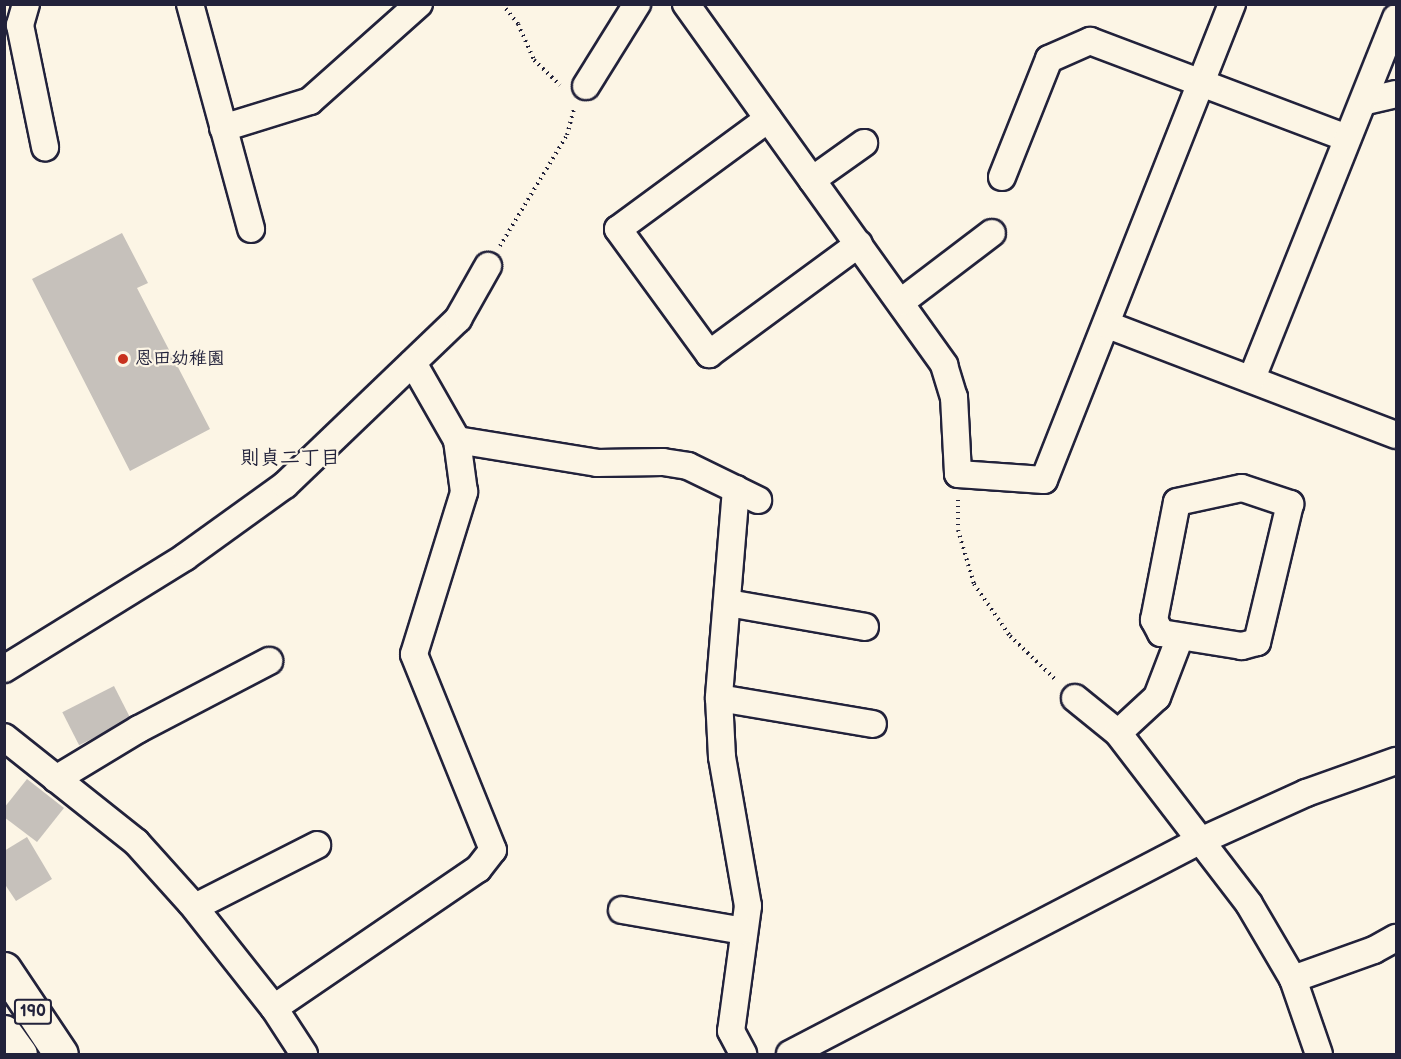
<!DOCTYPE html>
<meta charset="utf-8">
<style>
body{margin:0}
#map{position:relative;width:1401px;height:1059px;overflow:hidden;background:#fcf5e5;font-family:"Balsamiq Sans","Klee One",sans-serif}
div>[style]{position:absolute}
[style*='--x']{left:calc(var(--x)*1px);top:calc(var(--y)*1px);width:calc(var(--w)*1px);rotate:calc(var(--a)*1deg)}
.building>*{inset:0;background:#c6c1bb;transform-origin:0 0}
.path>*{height:4px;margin-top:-2px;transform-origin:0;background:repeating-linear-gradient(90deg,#22223b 0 1.5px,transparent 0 6px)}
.roads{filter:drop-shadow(2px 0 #22223b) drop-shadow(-2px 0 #22223b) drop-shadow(0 2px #22223b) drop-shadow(0 -2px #22223b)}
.street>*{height:26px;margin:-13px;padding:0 13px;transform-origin:13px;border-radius:13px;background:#fcf5e5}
.highway>*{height:33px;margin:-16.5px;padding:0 16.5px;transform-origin:16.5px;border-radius:16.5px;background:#fcf5e5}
.dots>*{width:16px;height:16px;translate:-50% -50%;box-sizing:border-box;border:3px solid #fcf5e5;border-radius:50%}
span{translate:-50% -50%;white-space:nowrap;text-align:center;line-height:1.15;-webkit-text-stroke:4.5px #fcf5e5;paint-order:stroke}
.shield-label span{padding:2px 4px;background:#fcf5e5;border:2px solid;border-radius:4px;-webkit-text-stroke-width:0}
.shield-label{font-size:16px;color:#22223b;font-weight:700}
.poi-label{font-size:18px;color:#22223b;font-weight:700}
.left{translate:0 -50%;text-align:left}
.neighbourhood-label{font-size:20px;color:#22223b;font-weight:700}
.frame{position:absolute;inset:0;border:6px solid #22223b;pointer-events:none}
</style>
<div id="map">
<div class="building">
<div style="clip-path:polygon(122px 233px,148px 283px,137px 288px,210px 429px,130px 471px,32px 279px)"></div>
<div style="left:114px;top:686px;width:37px;height:58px;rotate:63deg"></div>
<div style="clip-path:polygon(27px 779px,64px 808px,37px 842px,4px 817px,4px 808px)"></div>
<div style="clip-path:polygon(27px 837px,52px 879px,16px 901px,4px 883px,4px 851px)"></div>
</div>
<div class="path">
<div style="--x:502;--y:4;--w:26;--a:51"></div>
<div style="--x:518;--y:24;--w:39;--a:66"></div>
<div style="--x:534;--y:60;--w:36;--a:44"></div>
<div style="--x:500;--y:246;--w:130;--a:-58.9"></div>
<div style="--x:567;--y:135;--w:28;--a:-75"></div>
<div style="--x:958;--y:500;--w:30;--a:90"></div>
<div style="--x:958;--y:530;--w:56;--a:73.5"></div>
<div style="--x:974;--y:584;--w:63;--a:55.3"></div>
<div style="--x:1010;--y:636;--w:65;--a:43.8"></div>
</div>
<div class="roads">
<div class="street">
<div style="--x:26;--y:4;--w:22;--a:106"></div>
<div style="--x:20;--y:25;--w:125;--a:78.4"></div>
<div style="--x:190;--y:4;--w:233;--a:74.8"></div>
<div style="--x:686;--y:4;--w:444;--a:54.4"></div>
<div style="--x:944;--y:365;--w:34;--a:73"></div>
<div style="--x:954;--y:397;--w:77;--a:87"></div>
<div style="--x:958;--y:474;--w:86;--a:4"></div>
<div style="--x:1044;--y:480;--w:512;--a:-68.45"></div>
<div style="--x:586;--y:86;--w:97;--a:-58.1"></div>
<div style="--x:1366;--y:101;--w:31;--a:-13"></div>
<div style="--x:768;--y:119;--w:186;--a:143.7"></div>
<div style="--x:618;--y:229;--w:155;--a:53.9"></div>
<div style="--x:709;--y:354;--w:186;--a:-36.3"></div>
<div style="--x:223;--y:128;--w:91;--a:-17.2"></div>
<div style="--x:310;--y:101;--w:146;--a:-41.7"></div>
<div style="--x:1002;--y:177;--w:127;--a:-68.3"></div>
<div style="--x:1049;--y:59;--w:45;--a:-23.7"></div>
<div style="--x:1090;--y:41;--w:275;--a:20.7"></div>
<div style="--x:812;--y:180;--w:64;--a:-35.4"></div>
<div style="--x:901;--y:302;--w:114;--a:-37.2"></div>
<div style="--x:1108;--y:325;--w:308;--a:20.9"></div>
<div style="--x:1252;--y:378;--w:388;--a:-68.2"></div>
<div style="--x:457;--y:440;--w:142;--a:9.3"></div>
<div style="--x:597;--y:463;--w:66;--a:-0.9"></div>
<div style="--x:663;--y:462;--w:25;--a:9"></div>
<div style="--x:688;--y:466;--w:78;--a:25.9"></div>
<div style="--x:1242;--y:488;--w:51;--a:18.4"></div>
<div style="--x:1290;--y:504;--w:142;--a:103.4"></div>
<div style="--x:1257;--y:642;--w:16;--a:165"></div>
<div style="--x:1242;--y:646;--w:82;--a:-170.9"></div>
<div style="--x:1161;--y:633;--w:15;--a:-118"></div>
<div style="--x:1154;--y:620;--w:120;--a:-79"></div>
<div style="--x:1177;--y:502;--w:66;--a:-12.2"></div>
<div style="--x:736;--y:489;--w:210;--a:94.7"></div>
<div style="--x:719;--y:698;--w:59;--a:87.1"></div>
<div style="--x:722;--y:757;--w:151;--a:80.1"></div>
<div style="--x:748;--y:906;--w:126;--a:97.7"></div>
<div style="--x:731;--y:1031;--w:26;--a:62"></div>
<div style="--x:728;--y:603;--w:139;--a:9.9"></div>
<div style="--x:4;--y:669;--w:213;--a:-31.7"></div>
<div style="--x:185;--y:557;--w:123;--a:-35.8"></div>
<div style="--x:285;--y:485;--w:240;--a:-43.8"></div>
<div style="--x:458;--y:319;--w:61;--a:-60.5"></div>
<div style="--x:719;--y:698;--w:156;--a:9.6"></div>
<div style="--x:1075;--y:698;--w:55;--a:39.1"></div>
<div style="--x:1118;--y:733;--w:215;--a:52.5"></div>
<div style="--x:1249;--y:904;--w:87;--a:59.6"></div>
<div style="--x:1293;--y:979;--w:79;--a:70.9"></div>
<div style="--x:1118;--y:733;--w:53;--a:-42.7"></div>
<div style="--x:1157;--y:697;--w:64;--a:-69"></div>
<div style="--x:4;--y:737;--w:169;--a:38.5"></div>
<div style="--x:136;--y:842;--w:82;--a:48"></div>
<div style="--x:191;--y:903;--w:134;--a:51.7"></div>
<div style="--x:274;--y:1008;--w:55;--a:56.9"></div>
<div style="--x:56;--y:779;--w:97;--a:-31.1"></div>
<div style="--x:139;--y:729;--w:147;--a:-27.6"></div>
<div style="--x:195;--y:907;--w:137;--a:-26.9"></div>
<div style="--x:622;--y:910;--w:123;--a:9.8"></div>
<div style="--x:1293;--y:979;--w:86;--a:-19.7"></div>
<div style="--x:1374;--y:950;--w:25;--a:-29"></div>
<div style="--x:274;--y:1008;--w:247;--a:-34.3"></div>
<div style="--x:478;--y:869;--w:24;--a:-52"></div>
<div style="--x:493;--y:850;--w:211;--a:-112"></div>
<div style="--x:414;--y:654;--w:170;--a:-72.8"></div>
<div style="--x:464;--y:492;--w:52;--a:-97.7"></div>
<div style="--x:457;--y:440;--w:89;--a:-119.7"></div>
<div style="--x:790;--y:1054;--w:460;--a:-27.5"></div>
<div style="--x:1198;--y:842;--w:119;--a:-24.4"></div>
<div style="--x:1306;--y:793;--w:96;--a:-19.6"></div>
</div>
<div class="highway">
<div style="--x:4;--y:969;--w:102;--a:56.2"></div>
<div style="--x:4;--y:1032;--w:27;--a:54"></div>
</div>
</div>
<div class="dots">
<div style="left:123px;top:359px;background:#c8321e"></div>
</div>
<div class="shield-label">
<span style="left:33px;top:1012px">190</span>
</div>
<div class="poi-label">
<span class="left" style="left:135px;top:359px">恩田幼稚園</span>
</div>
<div class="neighbourhood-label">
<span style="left:290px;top:458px">則貞二丁目</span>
</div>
<div class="frame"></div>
</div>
